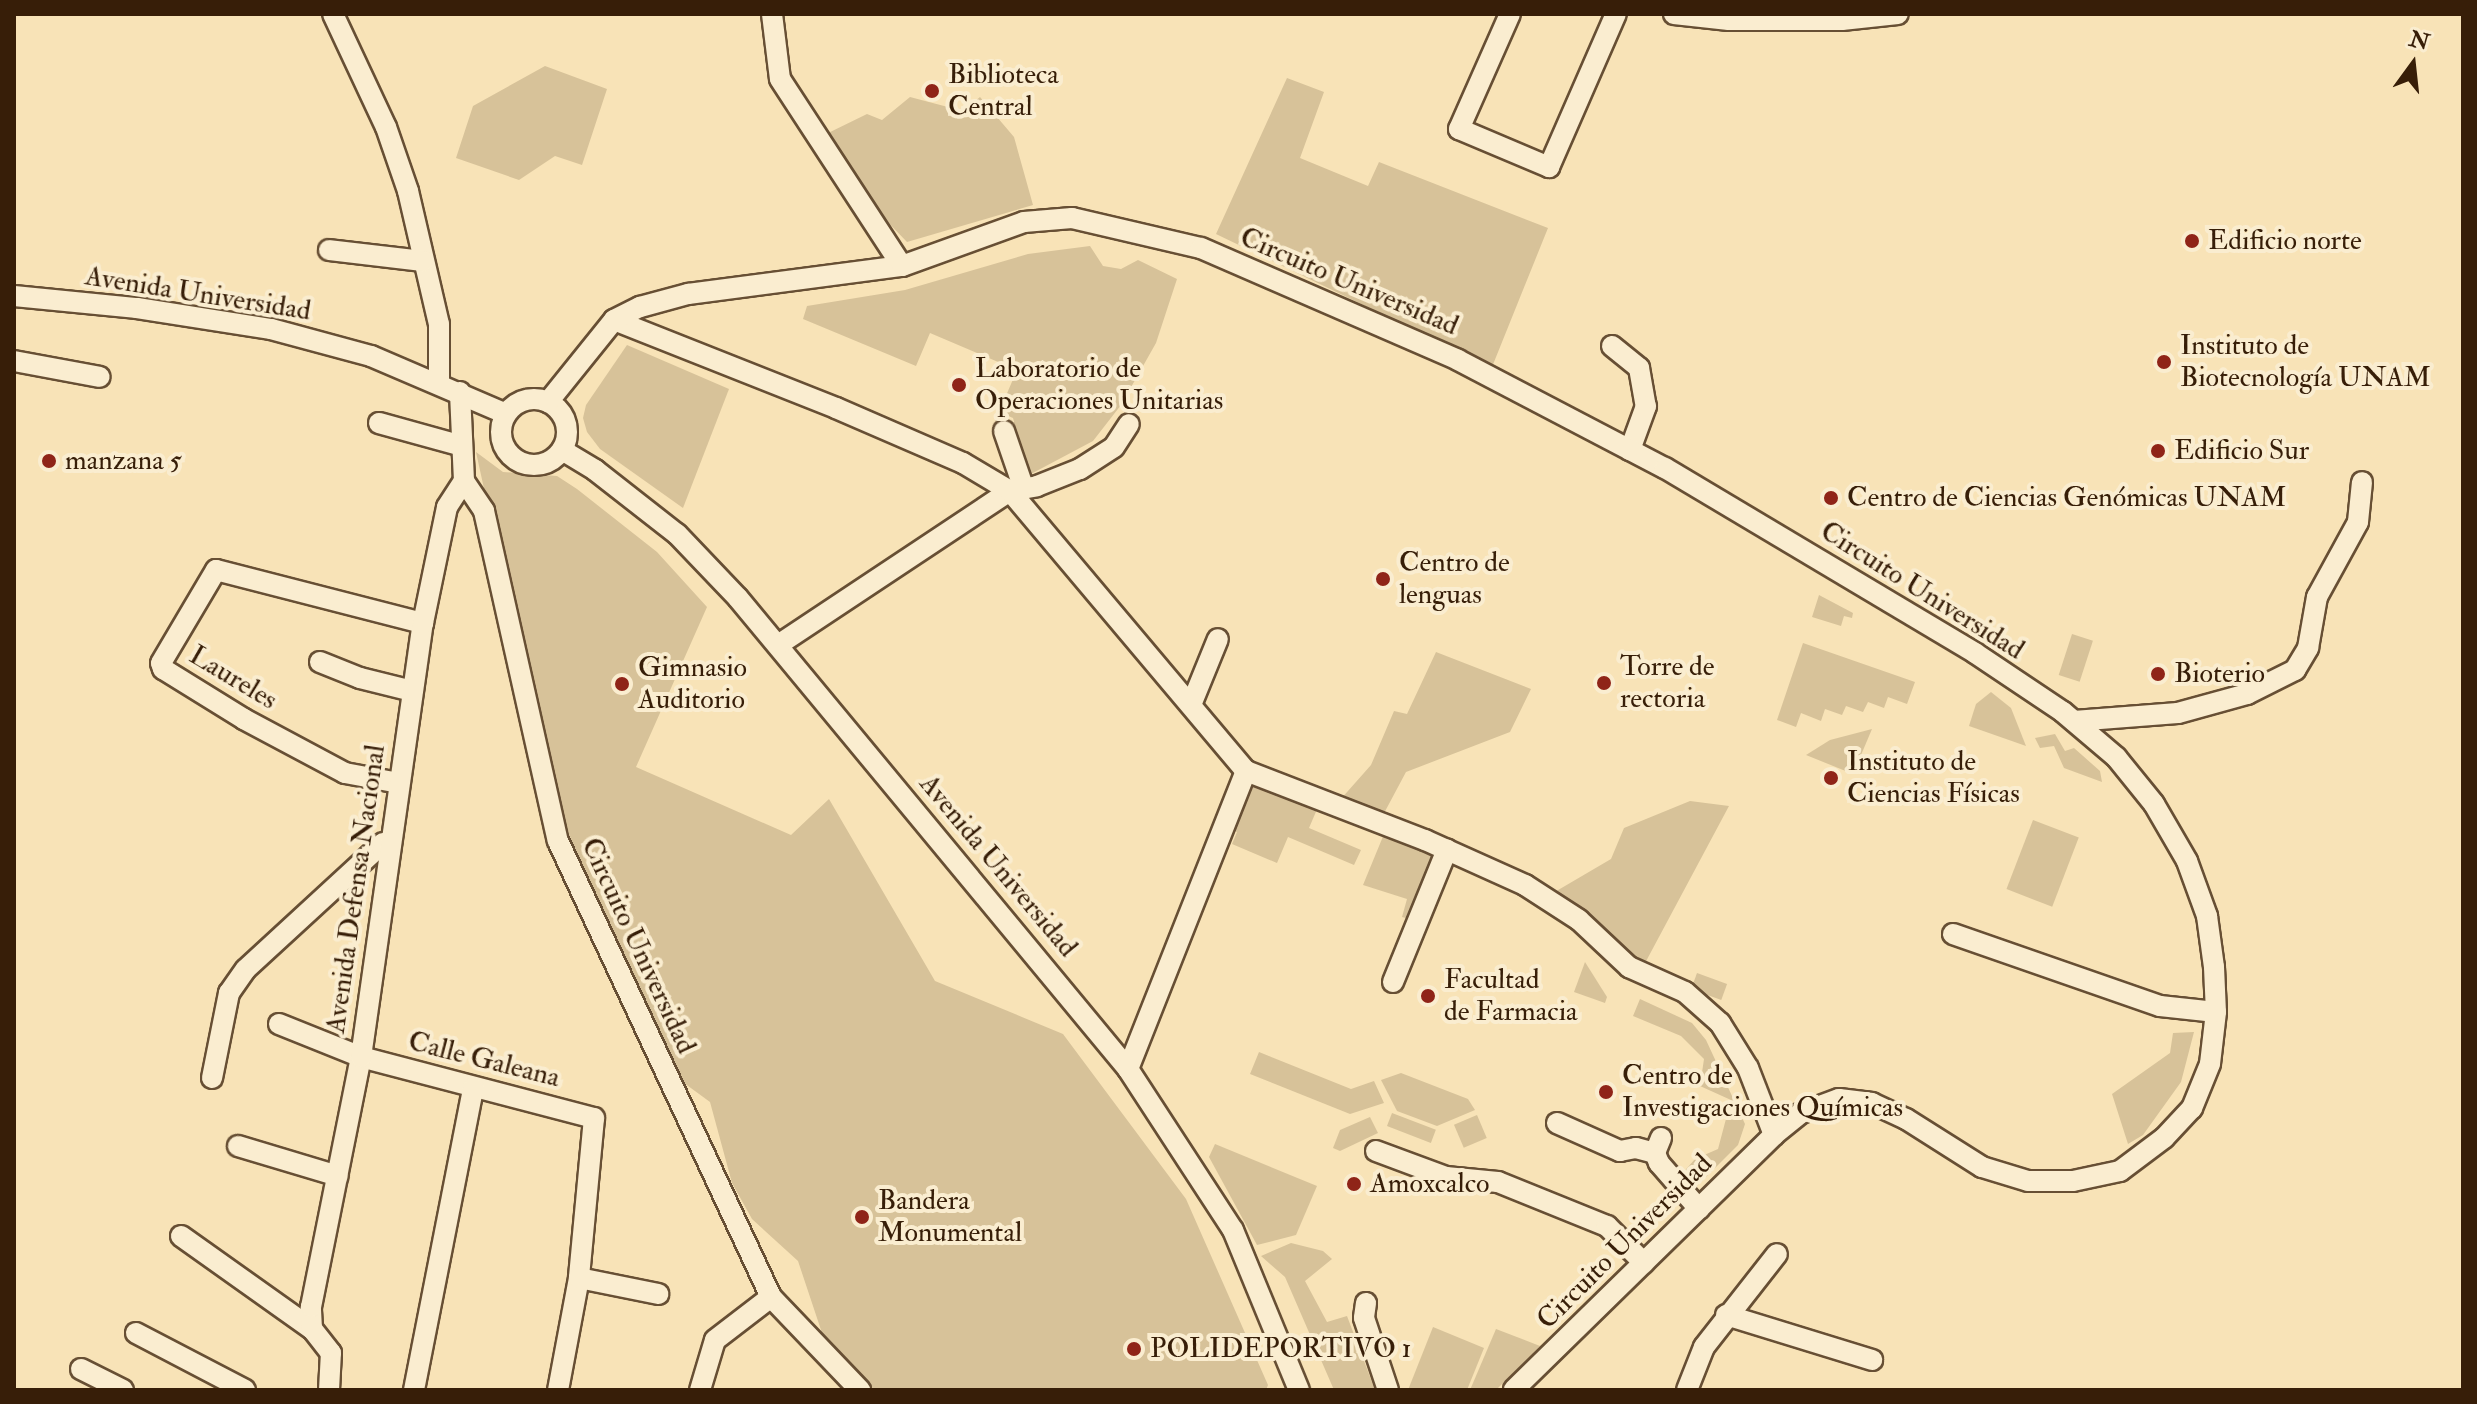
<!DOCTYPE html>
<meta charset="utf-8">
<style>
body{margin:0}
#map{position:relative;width:2477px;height:1404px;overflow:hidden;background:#f8e3b7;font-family:"IM FELL Double Pica",serif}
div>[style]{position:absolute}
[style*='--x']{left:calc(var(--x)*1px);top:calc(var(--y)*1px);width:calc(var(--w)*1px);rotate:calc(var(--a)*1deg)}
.green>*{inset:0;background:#d7c299;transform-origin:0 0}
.roads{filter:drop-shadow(2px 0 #674f34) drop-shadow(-2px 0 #674f34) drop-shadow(0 2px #674f34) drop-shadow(0 -2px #674f34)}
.minor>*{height:20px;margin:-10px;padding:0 10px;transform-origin:10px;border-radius:10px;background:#faedd0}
.minor>.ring{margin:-10px;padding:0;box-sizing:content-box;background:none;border:20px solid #faedd0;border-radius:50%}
.dots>*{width:22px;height:22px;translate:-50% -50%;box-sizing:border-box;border:4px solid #faedd0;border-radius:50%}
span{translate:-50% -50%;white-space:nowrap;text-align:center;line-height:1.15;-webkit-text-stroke:8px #faedd0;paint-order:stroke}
.poi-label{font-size:28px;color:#371e08}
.left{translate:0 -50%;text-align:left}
.street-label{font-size:28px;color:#371e08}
.frame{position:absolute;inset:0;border:16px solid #371e08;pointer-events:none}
.north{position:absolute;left:2373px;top:24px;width:80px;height:80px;-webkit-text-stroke:6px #faedd0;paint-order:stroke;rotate:15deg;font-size:22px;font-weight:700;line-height:32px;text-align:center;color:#371e08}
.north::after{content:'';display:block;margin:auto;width:28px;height:36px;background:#371e08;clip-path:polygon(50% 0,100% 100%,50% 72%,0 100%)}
</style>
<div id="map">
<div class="green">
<div style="clip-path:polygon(545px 66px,607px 89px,582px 165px,555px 156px,519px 180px,456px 158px,473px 106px)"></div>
<div style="clip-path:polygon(1287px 78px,1324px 92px,1300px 158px,1368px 186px,1379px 162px,1548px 228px,1492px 367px,1216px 234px)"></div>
<div style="clip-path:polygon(910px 97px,963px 111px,980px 97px,1014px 137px,1033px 205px,907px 242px,853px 186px,822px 136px,867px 114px,882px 120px)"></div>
<div style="clip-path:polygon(1090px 246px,1103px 266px,1121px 269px,1138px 260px,1177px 279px,1156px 343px,1121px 405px,1093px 441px,1029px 475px,1013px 418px,999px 412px,1017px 370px,930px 333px,916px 366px,803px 319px,807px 306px,905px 290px,1028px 254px)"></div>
<div style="clip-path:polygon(627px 345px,729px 389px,683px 508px,600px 449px,587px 432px,583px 418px,586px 405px)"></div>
<div style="clip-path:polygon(476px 452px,503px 472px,557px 476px,577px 489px,657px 552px,707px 607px,636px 767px,791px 835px,829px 799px,935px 981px,1063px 1034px,1186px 1199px,1268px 1385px,1266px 1390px,870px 1390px,825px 1342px,798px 1261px,752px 1219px,732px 1183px,710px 1102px,669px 1072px,576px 855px,540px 745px)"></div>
<div style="clip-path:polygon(1819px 595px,1853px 613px,1852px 618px,1844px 616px,1841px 626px,1812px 617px)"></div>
<div style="left:2072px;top:634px;width:22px;height:43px;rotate:18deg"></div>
<div style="clip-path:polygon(1803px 643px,1915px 682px,1907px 704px,1888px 697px,1884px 708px,1868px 702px,1863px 712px,1846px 706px,1842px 715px,1825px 709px,1821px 721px,1801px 713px,1796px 727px,1777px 720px)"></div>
<div style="clip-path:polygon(1436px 652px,1531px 689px,1510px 732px,1406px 772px,1382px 817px,1340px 800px,1371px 765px,1394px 711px,1407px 714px)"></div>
<div style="clip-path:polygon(1991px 692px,2011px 708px,2026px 746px,1969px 726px,1976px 704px)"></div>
<div style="clip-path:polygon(1872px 729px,1853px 774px,1806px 755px,1830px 740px)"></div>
<div style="clip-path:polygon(2055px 734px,2065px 751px,2074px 748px,2100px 771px,2102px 782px,2064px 768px,2054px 746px,2040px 748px,2035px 738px)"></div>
<div style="clip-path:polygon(1249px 777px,1318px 807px,1309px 828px,1361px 850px,1354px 865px,1288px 837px,1277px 863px,1232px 844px,1237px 832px,1227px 828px)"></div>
<div style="clip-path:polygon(1690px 801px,1729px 806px,1644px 965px,1553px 893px,1611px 859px,1624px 828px)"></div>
<div style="left:2033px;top:820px;width:49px;height:74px;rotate:21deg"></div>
<div style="clip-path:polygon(1384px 834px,1437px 856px,1410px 919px,1402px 917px,1407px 899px,1363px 885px)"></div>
<div style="clip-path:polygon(1585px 962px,1607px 997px,1605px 1003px,1574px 992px)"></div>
<div style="left:1697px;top:973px;width:32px;height:17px;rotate:20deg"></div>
<div style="clip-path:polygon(1640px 999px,1692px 1023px,1706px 1040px,1745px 1124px,1738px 1145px,1692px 1191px,1680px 1176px,1695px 1159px,1718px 1149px,1731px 1100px,1700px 1086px,1704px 1059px,1681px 1036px,1633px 1016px)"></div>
<div style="clip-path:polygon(2194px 1032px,2181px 1082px,2143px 1135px,2128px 1144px,2112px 1094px,2170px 1053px,2173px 1033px)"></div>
<div style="clip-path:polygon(1259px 1052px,1351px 1089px,1374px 1081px,1384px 1103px,1350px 1114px,1250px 1074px)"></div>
<div style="clip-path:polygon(1401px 1073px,1468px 1099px,1475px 1110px,1437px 1126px,1397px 1111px,1381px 1080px)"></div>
<div style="left:1392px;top:1113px;width:47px;height:14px;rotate:21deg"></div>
<div style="left:1477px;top:1115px;width:25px;height:25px;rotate:67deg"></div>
<div style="clip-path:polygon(1370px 1117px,1378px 1133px,1340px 1151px,1333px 1148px,1340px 1130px)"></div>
<div style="clip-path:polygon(1215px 1144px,1317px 1186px,1296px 1235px,1257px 1245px,1209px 1157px)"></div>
<div style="clip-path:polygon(1291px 1243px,1323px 1251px,1332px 1259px,1305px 1281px,1327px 1322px,1347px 1316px,1375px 1390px,1334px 1390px,1285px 1277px,1261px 1256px)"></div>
<div style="clip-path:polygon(1433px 1327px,1484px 1348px,1467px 1390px,1408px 1390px)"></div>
<div style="clip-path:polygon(1496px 1329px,1540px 1346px,1496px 1390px,1470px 1390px)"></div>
</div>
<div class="roads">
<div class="minor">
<div style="--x:333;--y:14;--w:125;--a:64.9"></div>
<div style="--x:386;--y:127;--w:68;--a:71"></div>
<div style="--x:408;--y:191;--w:137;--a:76.9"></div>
<div style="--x:439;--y:324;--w:59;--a:90"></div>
<div style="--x:772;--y:14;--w:65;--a:83"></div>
<div style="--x:780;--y:79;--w:223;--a:56.9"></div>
<div style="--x:1510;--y:14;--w:126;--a:113.9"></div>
<div style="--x:1459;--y:129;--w:98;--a:22.9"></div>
<div style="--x:1549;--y:167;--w:167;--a:-66.4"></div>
<div style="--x:1674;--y:14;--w:55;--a:6.2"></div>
<div style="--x:1729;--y:20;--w:113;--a:0"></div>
<div style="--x:1842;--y:20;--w:56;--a:-6.1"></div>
<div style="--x:329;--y:250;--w:95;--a:6.7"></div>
<div style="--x:14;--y:296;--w:124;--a:5.6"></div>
<div style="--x:137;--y:308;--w:136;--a:8.9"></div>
<div style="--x:271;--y:329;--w:104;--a:15.1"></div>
<div style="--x:371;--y:356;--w:147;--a:23.2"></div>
<div style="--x:614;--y:320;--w:239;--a:21.6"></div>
<div style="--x:836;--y:408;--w:138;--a:23.4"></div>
<div style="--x:963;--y:463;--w:55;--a:30.8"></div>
<div style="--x:1010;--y:491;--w:366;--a:49.9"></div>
<div style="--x:1246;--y:771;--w:192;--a:21.1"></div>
<div style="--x:1425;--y:840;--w:110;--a:24.2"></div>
<div style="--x:1525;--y:885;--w:64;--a:32.9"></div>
<div style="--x:1579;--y:920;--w:69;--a:43.2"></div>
<div style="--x:1629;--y:967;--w:61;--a:24.1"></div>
<div style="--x:1685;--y:992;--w:47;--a:41.5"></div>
<div style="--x:1720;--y:1023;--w:53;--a:58.1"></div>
<div style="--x:1748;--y:1068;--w:72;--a:68.8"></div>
<div style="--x:1612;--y:346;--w:35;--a:39"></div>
<div style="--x:1639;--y:368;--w:39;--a:80"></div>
<div style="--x:1646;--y:406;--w:47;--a:110"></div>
<div style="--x:14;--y:361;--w:87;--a:10.5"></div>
<div class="ring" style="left:501px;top:399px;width:46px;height:46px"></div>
<div style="--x:548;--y:402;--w:105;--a:-51.2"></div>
<div style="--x:614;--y:320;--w:29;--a:-27"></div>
<div style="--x:640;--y:307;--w:50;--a:-15.2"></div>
<div style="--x:688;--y:294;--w:216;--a:-7.5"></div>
<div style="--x:902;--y:266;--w:130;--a:-19.8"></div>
<div style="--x:1024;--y:222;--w:48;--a:-4.8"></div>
<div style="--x:1072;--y:218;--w:132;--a:13.1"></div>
<div style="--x:1201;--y:248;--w:280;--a:23.5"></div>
<div style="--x:1458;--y:360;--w:233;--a:27.6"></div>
<div style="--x:1665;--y:468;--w:361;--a:30.8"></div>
<div style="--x:1975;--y:653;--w:106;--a:33.8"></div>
<div style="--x:2063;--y:712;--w:70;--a:40.3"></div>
<div style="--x:2116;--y:757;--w:60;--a:51"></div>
<div style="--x:2154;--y:804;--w:66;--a:59.9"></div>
<div style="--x:2187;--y:861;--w:59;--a:70"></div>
<div style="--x:2207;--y:916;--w:51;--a:82.2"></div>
<div style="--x:2214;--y:967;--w:45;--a:87.5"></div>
<div style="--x:2216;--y:1012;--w:52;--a:96.6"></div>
<div style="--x:2210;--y:1064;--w:48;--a:112.2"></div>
<div style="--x:2192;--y:1108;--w:41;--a:133"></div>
<div style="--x:2164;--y:1138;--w:55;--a:143.1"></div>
<div style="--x:2120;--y:1171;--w:48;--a:168"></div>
<div style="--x:2073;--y:1181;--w:45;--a:180"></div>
<div style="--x:2028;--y:1181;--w:48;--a:-163.1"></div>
<div style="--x:1982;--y:1167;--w:90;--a:-147.7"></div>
<div style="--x:1906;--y:1119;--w:38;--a:-155"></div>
<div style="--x:1872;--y:1103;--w:33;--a:-173"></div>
<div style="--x:1839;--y:1099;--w:40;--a:159.8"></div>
<div style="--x:1801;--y:1113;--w:35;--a:141"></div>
<div style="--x:1774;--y:1135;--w:364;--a:135.6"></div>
<div style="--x:379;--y:423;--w:86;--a:15.5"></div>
<div style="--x:1004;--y:431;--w:61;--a:71"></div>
<div style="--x:562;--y:450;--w:39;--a:31"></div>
<div style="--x:595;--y:470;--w:104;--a:38"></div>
<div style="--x:677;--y:534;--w:88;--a:46.4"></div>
<div style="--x:738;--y:598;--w:612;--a:50.37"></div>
<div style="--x:1128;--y:1069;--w:192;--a:56.9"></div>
<div style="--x:1233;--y:1230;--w:173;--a:67.6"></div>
<div style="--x:464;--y:481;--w:36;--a:56"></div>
<div style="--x:484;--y:511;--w:338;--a:77.4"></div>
<div style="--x:558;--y:841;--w:503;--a:64.96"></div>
<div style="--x:771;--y:1297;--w:129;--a:46.3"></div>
<div style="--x:778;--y:645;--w:278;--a:-33.6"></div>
<div style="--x:1010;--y:491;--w:27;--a:-10"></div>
<div style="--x:1037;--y:486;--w:46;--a:-21.6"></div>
<div style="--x:1080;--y:469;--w:40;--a:-32.9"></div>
<div style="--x:1114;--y:447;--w:27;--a:-57"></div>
<div style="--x:320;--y:662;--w:43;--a:21.8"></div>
<div style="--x:360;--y:678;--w:54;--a:14"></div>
<div style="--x:1191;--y:705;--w:71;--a:-67.8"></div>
<div style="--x:2074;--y:721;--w:104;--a:-4.4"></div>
<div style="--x:2178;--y:713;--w:72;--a:-15.4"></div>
<div style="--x:2247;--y:694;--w:54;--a:-26.6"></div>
<div style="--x:2295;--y:670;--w:26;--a:-59"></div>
<div style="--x:2308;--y:648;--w:52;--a:-80"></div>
<div style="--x:2317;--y:597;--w:85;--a:-61.3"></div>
<div style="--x:2358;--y:522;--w:40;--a:-84.3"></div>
<div style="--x:399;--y:783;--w:55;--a:-169.5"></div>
<div style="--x:345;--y:773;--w:115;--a:-151.9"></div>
<div style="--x:244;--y:719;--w:95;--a:-148.3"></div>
<div style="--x:163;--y:669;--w:6;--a:-108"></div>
<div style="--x:161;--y:663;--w:108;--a:-59.4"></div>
<div style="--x:216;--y:570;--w:214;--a:14.4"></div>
<div style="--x:1953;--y:934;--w:219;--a:19.2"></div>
<div style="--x:2160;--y:1006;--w:56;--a:6.1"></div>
<div style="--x:1393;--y:982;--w:143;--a:-67.8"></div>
<div style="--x:279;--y:1024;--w:88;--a:21.9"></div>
<div style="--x:361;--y:1057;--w:241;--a:14.7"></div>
<div style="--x:594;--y:1118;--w:161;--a:95.4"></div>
<div style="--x:579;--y:1278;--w:114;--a:100.6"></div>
<div style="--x:1128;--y:1069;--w:321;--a:-68.4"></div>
<div style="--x:212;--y:1078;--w:87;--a:-78.7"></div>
<div style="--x:229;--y:993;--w:29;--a:-55"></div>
<div style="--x:246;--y:969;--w:186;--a:-42.6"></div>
<div style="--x:1557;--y:1123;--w:69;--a:24"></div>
<div style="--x:1620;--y:1151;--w:16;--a:-11"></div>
<div style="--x:1636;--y:1148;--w:20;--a:15"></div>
<div style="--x:1661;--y:1138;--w:16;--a:112"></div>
<div style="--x:1655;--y:1153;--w:11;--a:68"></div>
<div style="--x:1659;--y:1163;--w:61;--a:49"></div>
<div style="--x:238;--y:1146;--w:104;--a:16.7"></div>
<div style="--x:1376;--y:1151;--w:75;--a:20.4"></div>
<div style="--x:1446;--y:1177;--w:52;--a:5.5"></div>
<div style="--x:1498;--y:1182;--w:118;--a:22"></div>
<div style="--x:1607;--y:1226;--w:52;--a:45"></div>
<div style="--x:181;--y:1236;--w:161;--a:35.4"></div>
<div style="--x:579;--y:1278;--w:81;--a:11.4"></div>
<div style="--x:1366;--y:1303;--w:15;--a:98"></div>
<div style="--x:1364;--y:1318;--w:76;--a:71.6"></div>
<div style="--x:1726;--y:1315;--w:153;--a:17.1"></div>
<div style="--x:136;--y:1333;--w:123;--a:27.6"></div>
<div style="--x:81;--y:1369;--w:47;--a:26.6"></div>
<div style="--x:329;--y:1390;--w:37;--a:-87"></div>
<div style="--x:331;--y:1353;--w:31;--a:-128"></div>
<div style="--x:312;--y:1329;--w:22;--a:-93"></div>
<div style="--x:311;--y:1307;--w:255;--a:-78.7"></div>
<div style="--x:361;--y:1057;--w:438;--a:-81.9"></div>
<div style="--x:423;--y:623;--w:118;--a:-78.3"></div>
<div style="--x:447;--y:507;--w:31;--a:-57"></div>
<div style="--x:464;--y:481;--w:89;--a:-92.6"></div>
<div style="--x:414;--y:1390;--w:308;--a:-78.9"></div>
<div style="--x:700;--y:1390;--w:52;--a:-73.3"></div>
<div style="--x:715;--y:1340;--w:71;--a:-37.5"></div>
<div style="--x:1687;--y:1390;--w:46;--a:-68.4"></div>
<div style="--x:1704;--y:1347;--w:118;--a:-51.9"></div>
</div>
</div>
<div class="dots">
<div style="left:932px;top:91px;background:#8f2418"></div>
<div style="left:2192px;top:241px;background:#8f2418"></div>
<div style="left:2164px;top:362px;background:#8f2418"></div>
<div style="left:959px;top:385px;background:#8f2418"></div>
<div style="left:2158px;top:451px;background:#8f2418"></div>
<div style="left:49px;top:461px;background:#8f2418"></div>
<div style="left:1831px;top:498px;background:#8f2418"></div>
<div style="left:1383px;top:579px;background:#8f2418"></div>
<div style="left:2158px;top:674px;background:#8f2418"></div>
<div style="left:1604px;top:683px;background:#8f2418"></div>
<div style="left:622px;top:684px;background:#8f2418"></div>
<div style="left:1831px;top:778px;background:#8f2418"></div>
<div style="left:1428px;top:996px;background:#8f2418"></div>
<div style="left:1606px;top:1092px;background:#8f2418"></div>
<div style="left:1354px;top:1184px;background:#8f2418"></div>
<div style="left:862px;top:1217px;background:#8f2418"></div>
<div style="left:1134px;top:1349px;background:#8f2418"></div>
</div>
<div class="poi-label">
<span class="left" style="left:948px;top:91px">Biblioteca<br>Central</span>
<span class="left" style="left:2208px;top:241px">Edificio norte</span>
<span class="left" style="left:2180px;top:362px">Instituto de<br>Biotecnología UNAM</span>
<span class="left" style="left:975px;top:385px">Laboratorio de<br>Operaciones Unitarias</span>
<span class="left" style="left:2174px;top:451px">Edificio Sur</span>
<span class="left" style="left:65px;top:461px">manzana 5</span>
<span class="left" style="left:1847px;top:498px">Centro de Ciencias Genómicas UNAM</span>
<span class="left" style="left:1399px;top:579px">Centro de<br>lenguas</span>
<span class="left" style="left:1620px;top:683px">Torre de<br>rectoria</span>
<span class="left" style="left:638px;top:684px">Gimnasio<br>Auditorio</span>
<span class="left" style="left:2174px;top:674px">Bioterio</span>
<span class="left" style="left:1847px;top:778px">Instituto de<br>Ciencias Físicas</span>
<span class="left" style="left:1444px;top:996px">Facultad<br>de Farmacia</span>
<span class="left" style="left:1622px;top:1092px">Centro de<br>Investigaciones Químicas</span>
<span class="left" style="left:1370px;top:1184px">Amoxcalco</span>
<span class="left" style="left:878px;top:1217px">Bandera<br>Monumental</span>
<span class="left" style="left:1150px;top:1349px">POLIDEPORTIVO 1</span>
</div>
<div class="street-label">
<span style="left:1349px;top:282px;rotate:23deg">Circuito Universidad</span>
<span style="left:198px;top:294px;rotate:9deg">Avenida Universidad</span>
<span style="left:1922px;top:591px;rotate:32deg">Circuito Universidad</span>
<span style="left:233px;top:678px;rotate:31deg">Laureles</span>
<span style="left:998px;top:866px;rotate:50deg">Avenida Universidad</span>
<span style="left:356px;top:889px;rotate:-82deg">Avenida Defensa Nacional</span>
<span style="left:638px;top:946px;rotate:65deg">Circuito Universidad</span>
<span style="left:484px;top:1060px;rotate:14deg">Calle Galeana</span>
<span style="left:1625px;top:1242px;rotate:-45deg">Circuito Universidad</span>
</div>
<div class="frame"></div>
<div class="north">N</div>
</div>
